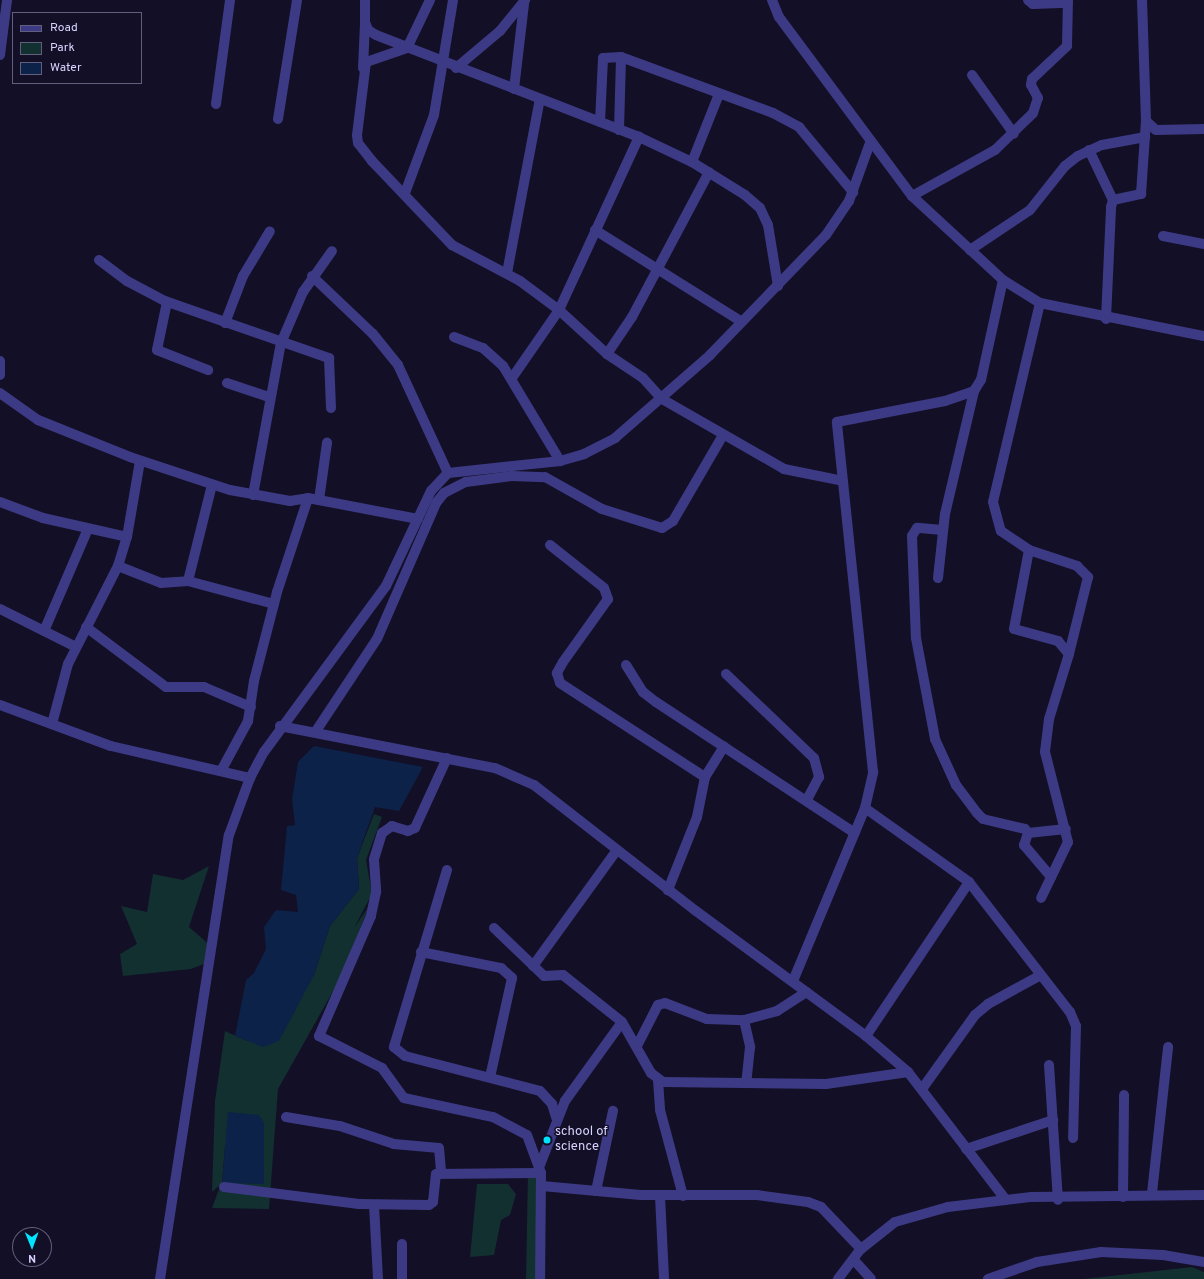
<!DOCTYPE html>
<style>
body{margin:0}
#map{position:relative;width:1204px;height:1279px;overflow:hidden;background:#130f26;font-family:Overpass,sans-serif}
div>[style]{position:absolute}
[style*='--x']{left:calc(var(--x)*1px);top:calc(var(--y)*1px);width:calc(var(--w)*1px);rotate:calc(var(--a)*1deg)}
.green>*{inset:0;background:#12302f}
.water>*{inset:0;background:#0c2248}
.minor>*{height:10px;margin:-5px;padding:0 5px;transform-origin:5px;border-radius:5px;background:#3d3a85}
.dots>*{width:11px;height:11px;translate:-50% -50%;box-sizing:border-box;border:2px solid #130f26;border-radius:50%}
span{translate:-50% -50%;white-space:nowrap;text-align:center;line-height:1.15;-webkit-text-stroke:3px #130f26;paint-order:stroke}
.poi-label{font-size:13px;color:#d9d4ff}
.left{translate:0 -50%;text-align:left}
.legend{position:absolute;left:12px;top:12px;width:130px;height:72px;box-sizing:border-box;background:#130f26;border:1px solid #625e7d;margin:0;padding:5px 7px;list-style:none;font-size:12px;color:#d9d4ff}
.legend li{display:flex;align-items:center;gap:8px;height:20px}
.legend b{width:20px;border:1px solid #625e7d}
.north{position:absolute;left:12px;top:1227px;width:40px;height:40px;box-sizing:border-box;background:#130f26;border:1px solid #625e7d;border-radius:50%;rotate:179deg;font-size:11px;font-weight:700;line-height:16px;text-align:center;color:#d9d4ff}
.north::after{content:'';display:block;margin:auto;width:14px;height:18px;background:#00e5ff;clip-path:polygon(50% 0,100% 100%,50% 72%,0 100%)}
</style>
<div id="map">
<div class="green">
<div style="clip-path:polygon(evenodd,374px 814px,382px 817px,366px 860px,372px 894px,354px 928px,369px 906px,341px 977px,278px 1089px,269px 1209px,212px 1208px,221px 1184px,212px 1192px,215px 1101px,225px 1031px,247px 1041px,314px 975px,330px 926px,359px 889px,357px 858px,374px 814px,259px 1115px,222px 1183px,225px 1147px,259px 1115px)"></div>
<div style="clip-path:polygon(209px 866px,189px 927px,211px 946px,204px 964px,191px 969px,123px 976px,120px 954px,137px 944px,121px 906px,147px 912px,153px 874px,183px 880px)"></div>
<div style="clip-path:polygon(528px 1171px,536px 1172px,537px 1279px,526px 1279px)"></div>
<div style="clip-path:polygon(477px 1184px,508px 1184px,516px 1194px,510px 1215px,501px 1220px,494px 1255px,470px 1257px)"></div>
<div style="clip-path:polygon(1192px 1267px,1204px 1272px,1204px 1279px,1084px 1279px)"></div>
</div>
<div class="water">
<div style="clip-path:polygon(314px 746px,423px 767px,399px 811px,375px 807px,357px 858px,359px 889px,330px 926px,314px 975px,279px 1041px,263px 1047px,235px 1036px,246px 980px,254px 973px,266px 949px,264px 927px,276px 910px,298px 912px,296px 895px,281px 890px,287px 826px,295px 825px,292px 799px,298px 762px)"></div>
<div style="clip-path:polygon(228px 1112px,259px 1115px,264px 1123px,264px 1184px,222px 1183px)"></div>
</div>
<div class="minor">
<div style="--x:365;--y:0;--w:22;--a:90"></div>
<div style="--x:365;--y:22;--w:9;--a:69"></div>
<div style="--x:368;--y:30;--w:9;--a:32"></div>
<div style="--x:376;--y:35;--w:282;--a:21.2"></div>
<div style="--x:639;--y:137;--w:59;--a:25.3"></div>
<div style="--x:692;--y:162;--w:62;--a:31.9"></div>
<div style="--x:745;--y:195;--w:20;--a:41"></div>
<div style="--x:760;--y:208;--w:19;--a:65"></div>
<div style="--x:768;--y:225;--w:62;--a:80.7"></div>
<div style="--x:430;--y:0;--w:53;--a:115.6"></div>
<div style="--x:407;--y:48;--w:43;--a:161.1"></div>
<div style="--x:366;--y:62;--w:74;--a:97"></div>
<div style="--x:357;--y:135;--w:8;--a:83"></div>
<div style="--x:358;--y:143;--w:23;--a:52"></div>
<div style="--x:372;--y:161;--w:116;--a:46.4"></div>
<div style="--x:452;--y:245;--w:77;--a:27.9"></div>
<div style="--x:520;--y:281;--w:49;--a:36.6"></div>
<div style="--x:559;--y:310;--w:65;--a:42.5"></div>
<div style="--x:607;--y:354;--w:43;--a:33.7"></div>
<div style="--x:643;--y:378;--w:28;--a:48"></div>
<div style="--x:662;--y:399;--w:141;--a:29.8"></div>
<div style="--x:784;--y:469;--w:60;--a:11.5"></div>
<div style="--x:772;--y:0;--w:18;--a:68"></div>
<div style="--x:779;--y:17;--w:223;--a:53.4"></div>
<div style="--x:912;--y:196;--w:124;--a:42.7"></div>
<div style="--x:1003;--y:280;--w:44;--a:31.9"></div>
<div style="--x:1040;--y:303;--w:167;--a:11.4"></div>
<div style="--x:1028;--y:0;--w:6;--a:39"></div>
<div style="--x:1033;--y:4;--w:35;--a:-2"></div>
<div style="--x:1142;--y:0;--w:121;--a:88.1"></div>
<div style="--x:1146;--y:121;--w:13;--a:42"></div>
<div style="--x:1156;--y:130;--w:48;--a:-1.2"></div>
<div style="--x:0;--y:55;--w:55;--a:-82.7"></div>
<div style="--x:363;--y:68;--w:44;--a:-87.4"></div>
<div style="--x:456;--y:68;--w:57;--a:-40.1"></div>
<div style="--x:500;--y:31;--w:40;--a:-51"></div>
<div style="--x:972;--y:75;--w:72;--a:54.6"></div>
<div style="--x:514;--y:89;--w:86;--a:-83.3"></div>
<div style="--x:216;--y:104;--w:105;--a:-82.3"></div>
<div style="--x:278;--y:119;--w:121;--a:-80.9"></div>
<div style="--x:600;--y:122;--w:64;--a:-87.3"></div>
<div style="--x:603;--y:58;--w:18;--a:-3"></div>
<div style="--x:621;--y:57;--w:162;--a:20.2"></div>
<div style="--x:773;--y:113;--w:30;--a:28"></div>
<div style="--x:799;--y:127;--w:85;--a:50.3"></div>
<div style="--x:619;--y:130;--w:73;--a:-88.4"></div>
<div style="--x:1089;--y:150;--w:55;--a:64.4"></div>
<div style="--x:692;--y:162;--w:73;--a:-68.3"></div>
<div style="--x:405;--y:193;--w:83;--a:-69.6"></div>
<div style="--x:434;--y:115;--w:117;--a:-80.6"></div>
<div style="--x:912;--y:196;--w:95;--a:-29"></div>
<div style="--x:995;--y:150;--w:53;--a:-44.2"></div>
<div style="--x:1033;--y:113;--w:16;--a:-72"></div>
<div style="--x:1038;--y:98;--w:15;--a:-118"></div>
<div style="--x:1031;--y:85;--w:6;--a:-81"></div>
<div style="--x:1032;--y:79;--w:48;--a:-43.3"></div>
<div style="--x:1067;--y:46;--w:46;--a:-88.8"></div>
<div style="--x:595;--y:230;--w:173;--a:32"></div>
<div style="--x:1163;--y:236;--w:42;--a:11"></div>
<div style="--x:970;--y:250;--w:72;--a:-33.7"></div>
<div style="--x:1030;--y:210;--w:56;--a:-51.5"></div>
<div style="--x:1065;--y:166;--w:16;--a:-38"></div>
<div style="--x:1078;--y:156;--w:26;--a:-25"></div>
<div style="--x:1102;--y:145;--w:44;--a:-10.5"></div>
<div style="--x:99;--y:260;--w:35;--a:37"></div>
<div style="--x:127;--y:281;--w:43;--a:27.8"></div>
<div style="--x:165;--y:301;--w:174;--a:19.2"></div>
<div style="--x:329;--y:358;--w:50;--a:87.7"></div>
<div style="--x:507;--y:273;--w:177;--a:-79.3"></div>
<div style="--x:312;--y:276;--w:84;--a:43.6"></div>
<div style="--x:373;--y:334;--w:40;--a:51"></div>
<div style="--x:398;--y:365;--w:119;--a:65.2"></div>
<div style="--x:167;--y:302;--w:49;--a:101.8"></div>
<div style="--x:157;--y:350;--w:55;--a:21.4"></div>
<div style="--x:1040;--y:303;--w:204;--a:103.3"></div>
<div style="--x:993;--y:502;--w:30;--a:75"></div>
<div style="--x:1001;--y:531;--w:34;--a:34"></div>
<div style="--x:1029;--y:550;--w:80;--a:100.8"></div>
<div style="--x:1014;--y:629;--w:46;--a:15.3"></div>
<div style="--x:1058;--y:641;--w:17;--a:50"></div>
<div style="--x:1069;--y:654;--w:68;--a:107.1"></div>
<div style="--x:1049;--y:719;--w:33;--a:97"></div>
<div style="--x:1045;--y:752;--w:93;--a:75.7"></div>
<div style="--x:1068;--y:842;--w:62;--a:115.7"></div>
<div style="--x:1106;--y:319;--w:112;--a:-87.4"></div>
<div style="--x:1111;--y:207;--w:7;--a:-74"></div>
<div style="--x:1113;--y:200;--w:29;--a:-12"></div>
<div style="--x:1141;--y:194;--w:73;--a:-86.1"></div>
<div style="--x:225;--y:323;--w:50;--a:-69"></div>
<div style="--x:243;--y:276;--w:52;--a:-59"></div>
<div style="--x:454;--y:337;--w:31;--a:21"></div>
<div style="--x:483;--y:348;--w:27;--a:42"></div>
<div style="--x:503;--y:366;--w:111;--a:59"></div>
<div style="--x:607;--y:354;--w:45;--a:-56"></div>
<div style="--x:632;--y:317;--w:164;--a:-62"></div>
<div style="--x:0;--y:361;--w:14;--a:90"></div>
<div style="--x:512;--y:378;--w:83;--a:-55.3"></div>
<div style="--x:559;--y:310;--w:191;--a:-65.2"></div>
<div style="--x:227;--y:383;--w:44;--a:18.4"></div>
<div style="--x:0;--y:393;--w:47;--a:35.4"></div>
<div style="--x:38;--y:420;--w:99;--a:21.9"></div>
<div style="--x:130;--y:457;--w:105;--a:18.3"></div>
<div style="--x:230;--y:490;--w:61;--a:10.4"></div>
<div style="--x:290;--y:501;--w:18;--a:-9"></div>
<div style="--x:308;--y:498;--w:112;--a:10.8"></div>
<div style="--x:253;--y:495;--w:155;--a:-79.6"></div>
<div style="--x:281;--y:343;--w:56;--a:-66.7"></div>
<div style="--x:303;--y:292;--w:50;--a:-54.7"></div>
<div style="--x:319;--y:500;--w:58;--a:-82"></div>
<div style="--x:0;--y:502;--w:46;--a:20.4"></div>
<div style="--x:43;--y:518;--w:86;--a:12.7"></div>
<div style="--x:942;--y:530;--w:25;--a:-175"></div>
<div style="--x:917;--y:528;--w:9;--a:122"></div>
<div style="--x:912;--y:536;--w:102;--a:87.8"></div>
<div style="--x:916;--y:638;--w:103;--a:79.3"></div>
<div style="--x:935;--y:739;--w:51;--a:65.5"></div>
<div style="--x:956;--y:785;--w:35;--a:53"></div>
<div style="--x:977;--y:813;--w:8;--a:45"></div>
<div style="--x:983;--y:819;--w:43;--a:13.4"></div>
<div style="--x:1025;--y:829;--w:5;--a:53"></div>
<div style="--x:1028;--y:833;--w:13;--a:108"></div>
<div style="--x:1024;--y:845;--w:42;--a:49.8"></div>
<div style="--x:550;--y:545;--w:69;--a:38.5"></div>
<div style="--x:604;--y:588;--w:12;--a:70"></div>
<div style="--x:608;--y:599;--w:77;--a:125.5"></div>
<div style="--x:563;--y:662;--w:13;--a:119"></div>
<div style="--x:557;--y:673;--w:10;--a:73"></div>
<div style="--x:560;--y:683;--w:173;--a:33"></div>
<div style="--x:705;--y:777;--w:41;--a:101.3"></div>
<div style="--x:697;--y:817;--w:79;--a:111.7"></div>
<div style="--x:1029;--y:550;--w:51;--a:18.4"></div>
<div style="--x:1077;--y:566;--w:16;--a:45"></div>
<div style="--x:1088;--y:577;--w:79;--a:103.9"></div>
<div style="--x:118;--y:566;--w:46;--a:21.6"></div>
<div style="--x:161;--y:583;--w:27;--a:-4"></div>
<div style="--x:188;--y:581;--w:89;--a:15"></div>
<div style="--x:938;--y:578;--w:64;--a:-83.8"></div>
<div style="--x:945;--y:514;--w:126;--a:-76.7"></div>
<div style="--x:188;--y:581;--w:99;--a:-76"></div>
<div style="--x:0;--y:609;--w:85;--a:26.6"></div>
<div style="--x:86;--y:627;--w:100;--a:36.9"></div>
<div style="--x:166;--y:687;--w:38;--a:0"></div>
<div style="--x:204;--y:687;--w:51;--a:23.1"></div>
<div style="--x:44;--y:631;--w:111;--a:-66.7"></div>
<div style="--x:626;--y:665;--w:32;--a:58"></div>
<div style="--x:643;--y:692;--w:16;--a:38"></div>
<div style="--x:656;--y:702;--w:238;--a:33.4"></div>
<div style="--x:726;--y:674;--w:122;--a:43.7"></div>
<div style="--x:814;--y:758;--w:20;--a:75"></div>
<div style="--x:819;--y:777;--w:27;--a:118"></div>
<div style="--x:0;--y:705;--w:118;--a:20.3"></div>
<div style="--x:111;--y:746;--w:143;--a:13"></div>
<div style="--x:52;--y:724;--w:62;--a:-75.1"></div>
<div style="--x:68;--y:664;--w:110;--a:-63"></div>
<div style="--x:118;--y:566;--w:30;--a:-73"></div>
<div style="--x:127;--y:537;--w:77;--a:-80.3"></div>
<div style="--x:280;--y:726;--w:219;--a:11.1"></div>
<div style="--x:495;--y:768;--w:43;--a:23.6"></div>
<div style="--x:534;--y:785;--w:205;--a:37.9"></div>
<div style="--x:696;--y:911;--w:211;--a:36.3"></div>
<div style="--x:866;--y:1036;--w:55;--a:40.6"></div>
<div style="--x:908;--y:1072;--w:161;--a:52.6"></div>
<div style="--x:316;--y:731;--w:110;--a:-56.5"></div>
<div style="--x:377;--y:639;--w:148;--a:-66.5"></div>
<div style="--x:436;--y:503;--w:13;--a:-51"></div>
<div style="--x:444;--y:493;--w:25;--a:-27"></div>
<div style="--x:466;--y:482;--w:46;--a:-7.4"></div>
<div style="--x:512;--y:476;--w:33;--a:2"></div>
<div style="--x:545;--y:477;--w:65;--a:29.3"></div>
<div style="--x:602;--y:509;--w:63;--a:17.6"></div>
<div style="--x:662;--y:528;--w:13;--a:-32"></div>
<div style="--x:673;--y:521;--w:99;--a:-59.8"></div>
<div style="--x:447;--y:758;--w:77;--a:114.6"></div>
<div style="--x:415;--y:828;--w:8;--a:157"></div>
<div style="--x:408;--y:831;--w:17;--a:-163"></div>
<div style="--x:392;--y:826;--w:12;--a:145"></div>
<div style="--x:382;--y:833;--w:28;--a:107"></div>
<div style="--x:374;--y:860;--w:32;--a:86"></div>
<div style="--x:376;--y:892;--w:25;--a:102"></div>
<div style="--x:371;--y:916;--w:131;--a:113.4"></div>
<div style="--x:319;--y:1036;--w:71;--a:26.9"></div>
<div style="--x:382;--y:1068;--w:37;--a:54"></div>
<div style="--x:404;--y:1098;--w:91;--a:12.1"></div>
<div style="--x:493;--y:1117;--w:38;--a:28"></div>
<div style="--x:527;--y:1135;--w:40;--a:69.8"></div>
<div style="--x:541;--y:1173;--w:106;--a:90.5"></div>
<div style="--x:221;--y:771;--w:57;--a:-61.6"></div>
<div style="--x:248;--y:721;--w:40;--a:-81.5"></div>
<div style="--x:254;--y:681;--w:92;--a:-75.5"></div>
<div style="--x:277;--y:592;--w:99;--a:-71.7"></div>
<div style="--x:705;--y:777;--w:36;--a:-58"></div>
<div style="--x:865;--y:808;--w:128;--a:35.4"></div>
<div style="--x:969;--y:882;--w:165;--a:52.2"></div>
<div style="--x:1070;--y:1012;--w:15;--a:67"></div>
<div style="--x:1076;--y:1026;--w:112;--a:91.5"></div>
<div style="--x:1028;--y:833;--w:38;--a:-6"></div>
<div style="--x:447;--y:870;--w:185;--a:106.7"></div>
<div style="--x:394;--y:1047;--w:14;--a:39"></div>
<div style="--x:405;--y:1056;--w:139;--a:14.5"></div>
<div style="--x:540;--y:1091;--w:18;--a:47"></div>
<div style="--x:552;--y:1104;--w:14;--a:73"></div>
<div style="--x:494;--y:928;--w:69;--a:43.8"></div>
<div style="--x:544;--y:976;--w:19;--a:-3"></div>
<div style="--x:563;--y:975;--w:75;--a:38.5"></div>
<div style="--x:622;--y:1022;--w:59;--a:60.4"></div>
<div style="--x:651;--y:1073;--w:15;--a:37"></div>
<div style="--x:663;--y:1082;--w:163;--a:0.7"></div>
<div style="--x:826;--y:1084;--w:83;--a:-8.3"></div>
<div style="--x:421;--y:952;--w:82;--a:11.3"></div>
<div style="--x:501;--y:968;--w:15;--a:42"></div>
<div style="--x:512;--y:978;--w:101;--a:102.5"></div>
<div style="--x:533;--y:966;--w:143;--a:-54.1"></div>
<div style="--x:793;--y:981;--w:187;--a:-67.4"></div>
<div style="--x:865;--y:808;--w:37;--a:-77"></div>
<div style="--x:873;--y:772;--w:352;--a:-95.9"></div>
<div style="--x:837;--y:422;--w:110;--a:-11"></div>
<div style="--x:945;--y:401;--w:31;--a:-19"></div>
<div style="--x:974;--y:391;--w:13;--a:-58"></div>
<div style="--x:981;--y:380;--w:102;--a:-77.6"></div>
<div style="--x:744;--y:1020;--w:28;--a:77"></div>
<div style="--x:750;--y:1047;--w:36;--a:96"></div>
<div style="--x:866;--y:1036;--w:185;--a:-56.2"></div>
<div style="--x:638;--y:1044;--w:44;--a:-62.9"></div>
<div style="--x:658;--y:1005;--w:7;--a:-16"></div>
<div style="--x:665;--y:1003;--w:45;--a:20.9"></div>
<div style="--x:707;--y:1019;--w:37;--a:2"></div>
<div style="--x:744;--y:1020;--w:34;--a:-15"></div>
<div style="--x:777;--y:1011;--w:35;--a:-33"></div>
<div style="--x:1049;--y:1065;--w:135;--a:86.2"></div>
<div style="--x:658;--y:1080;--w:30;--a:86"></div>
<div style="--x:660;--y:1110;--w:89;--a:75"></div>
<div style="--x:922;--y:1089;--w:91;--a:-54.4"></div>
<div style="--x:975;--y:1015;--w:17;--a:-40"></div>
<div style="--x:988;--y:1004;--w:58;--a:-28.8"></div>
<div style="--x:286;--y:1117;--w:55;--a:9.5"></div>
<div style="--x:340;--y:1126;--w:57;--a:18.4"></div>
<div style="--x:394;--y:1144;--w:45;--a:5.1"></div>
<div style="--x:439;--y:1148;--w:25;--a:85"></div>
<div style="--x:966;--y:1149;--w:92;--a:-18.4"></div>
<div style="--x:540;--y:1165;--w:69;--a:-68.7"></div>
<div style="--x:565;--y:1101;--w:97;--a:-54.2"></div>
<div style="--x:542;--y:1186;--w:99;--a:5.2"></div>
<div style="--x:641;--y:1195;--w:116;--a:0"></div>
<div style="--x:757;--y:1195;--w:51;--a:7.8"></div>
<div style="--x:808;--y:1202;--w:14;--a:21"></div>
<div style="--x:821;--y:1207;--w:58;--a:46.4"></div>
<div style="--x:224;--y:1187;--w:136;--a:7.2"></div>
<div style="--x:359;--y:1204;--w:70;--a:0.8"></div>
<div style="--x:429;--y:1205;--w:5;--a:-37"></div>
<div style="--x:433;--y:1202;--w:28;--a:-84"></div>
<div style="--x:436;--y:1174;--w:105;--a:-0.5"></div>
<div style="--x:596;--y:1191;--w:82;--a:-78"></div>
<div style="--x:1152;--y:1193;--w:147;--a:-83.7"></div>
<div style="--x:660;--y:1196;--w:83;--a:87.2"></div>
<div style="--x:1123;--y:1197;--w:102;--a:-89.4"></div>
<div style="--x:374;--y:1205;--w:74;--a:86.9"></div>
<div style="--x:402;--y:1244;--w:35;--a:90"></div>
<div style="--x:854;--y:1260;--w:25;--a:48"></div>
<div style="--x:160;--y:1279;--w:449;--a:-81.2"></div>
<div style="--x:229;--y:835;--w:61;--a:-69.8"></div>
<div style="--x:250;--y:778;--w:30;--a:-62"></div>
<div style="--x:264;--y:752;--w:206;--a:-53.7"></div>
<div style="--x:386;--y:586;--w:105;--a:-64.7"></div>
<div style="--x:431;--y:491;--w:25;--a:-47"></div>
<div style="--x:448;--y:473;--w:113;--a:-6.1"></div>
<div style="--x:560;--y:461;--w:25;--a:-16"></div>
<div style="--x:584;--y:454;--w:35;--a:-27"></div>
<div style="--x:615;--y:438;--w:126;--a:-41.1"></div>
<div style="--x:710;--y:355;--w:167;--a:-46"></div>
<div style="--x:826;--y:235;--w:41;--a:-55.9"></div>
<div style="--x:849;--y:201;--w:62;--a:-70.1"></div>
<div style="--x:838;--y:1279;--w:38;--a:-53"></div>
<div style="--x:861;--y:1249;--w:43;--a:-38.5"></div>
<div style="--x:895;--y:1222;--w:55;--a:-15.8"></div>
<div style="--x:948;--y:1207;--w:84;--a:-6.9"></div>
<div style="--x:1031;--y:1197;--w:173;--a:-0.7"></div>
<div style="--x:988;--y:1279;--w:52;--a:-19.1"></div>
<div style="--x:1037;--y:1262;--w:65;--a:-8.9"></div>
<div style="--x:1101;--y:1252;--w:62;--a:2.8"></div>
<div style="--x:1163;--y:1255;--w:42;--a:9.7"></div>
</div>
<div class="dots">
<div style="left:547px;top:1140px;background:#00e5ff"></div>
</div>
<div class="poi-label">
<span class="left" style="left:555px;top:1140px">school of<br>science</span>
</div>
<ul class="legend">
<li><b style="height:5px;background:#3d3a85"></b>Road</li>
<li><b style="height:11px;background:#12302f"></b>Park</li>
<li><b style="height:11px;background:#0c2248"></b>Water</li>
</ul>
<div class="north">N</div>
</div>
